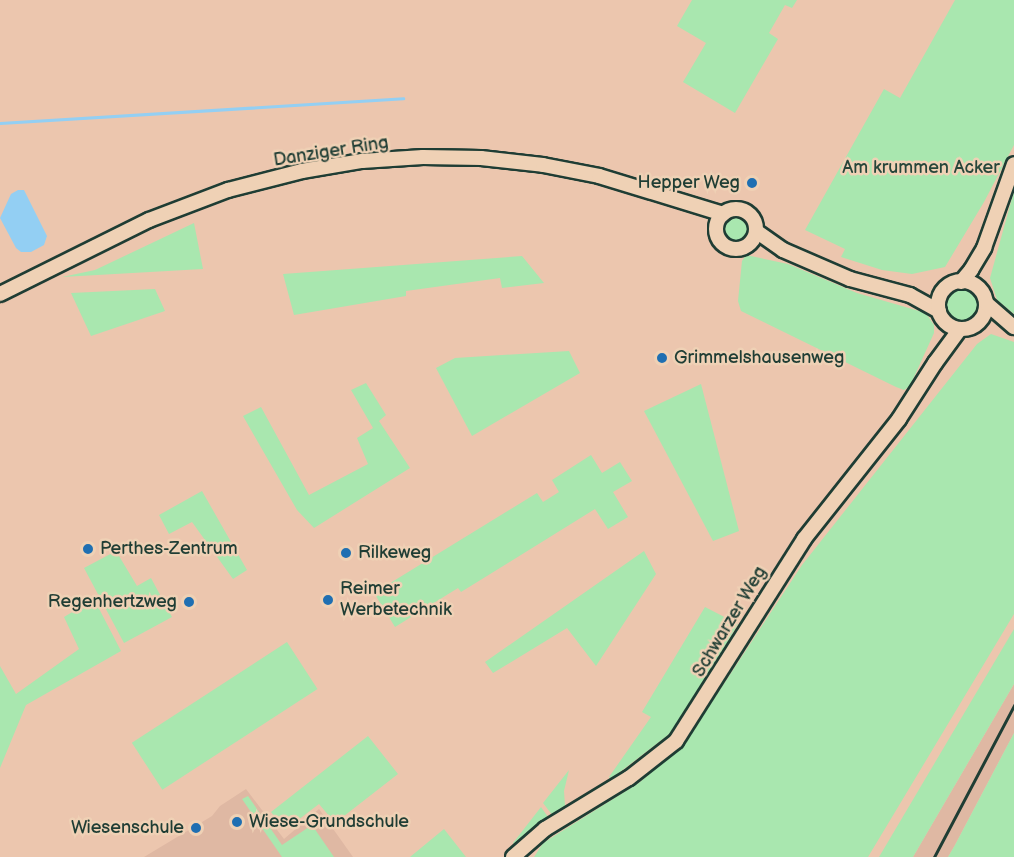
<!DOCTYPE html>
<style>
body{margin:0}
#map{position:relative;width:1014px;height:857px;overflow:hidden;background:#ecc6ae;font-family:"Balsamiq Sans",sans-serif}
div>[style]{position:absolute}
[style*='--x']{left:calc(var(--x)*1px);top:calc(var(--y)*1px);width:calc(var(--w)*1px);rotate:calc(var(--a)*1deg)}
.built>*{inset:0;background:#dfb8a3}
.green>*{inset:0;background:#a9e7af;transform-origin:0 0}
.round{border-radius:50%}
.water>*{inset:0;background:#93cff3}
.stream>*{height:3px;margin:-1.5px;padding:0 1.5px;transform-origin:1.5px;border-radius:1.5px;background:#93cff3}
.roads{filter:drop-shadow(2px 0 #1f3d34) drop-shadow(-2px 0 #1f3d34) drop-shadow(0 2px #1f3d34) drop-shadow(0 -2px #1f3d34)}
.secondary>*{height:14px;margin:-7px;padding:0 7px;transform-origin:7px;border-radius:7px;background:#efd1b5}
.secondary>.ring{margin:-7px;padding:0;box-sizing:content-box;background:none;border:14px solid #efd1b5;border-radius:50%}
.rail>*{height:3px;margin:-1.5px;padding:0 1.5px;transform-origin:1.5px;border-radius:1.5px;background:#1f3d34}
.dots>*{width:16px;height:16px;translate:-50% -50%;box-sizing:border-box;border:3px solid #efd1b5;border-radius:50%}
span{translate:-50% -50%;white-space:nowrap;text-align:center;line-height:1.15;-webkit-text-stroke:5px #efd1b5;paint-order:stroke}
.street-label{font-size:18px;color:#1f3d34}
.park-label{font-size:18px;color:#26463a}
.poi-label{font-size:18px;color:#1f3d34}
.right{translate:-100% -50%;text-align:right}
.left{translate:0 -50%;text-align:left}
</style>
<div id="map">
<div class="built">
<div style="clip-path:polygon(1014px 684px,1014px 733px,955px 845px,948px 857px,913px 857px)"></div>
<div style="clip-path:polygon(246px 789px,284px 839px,319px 809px,353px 857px,144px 857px,212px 816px,220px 806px)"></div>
</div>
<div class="green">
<div style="clip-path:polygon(692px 0,797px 0,792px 8px,785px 5px,769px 33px,778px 39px,735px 113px,683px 82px,706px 43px,677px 26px)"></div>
<div style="clip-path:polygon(955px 0,1014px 0,1014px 145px,984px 202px,945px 267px,912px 274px,882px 270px,841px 257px,845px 249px,805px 230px,884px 89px,900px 98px)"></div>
<div style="clip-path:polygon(1014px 191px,1014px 314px,997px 300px,990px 278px)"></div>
<div class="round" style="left:722px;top:215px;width:28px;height:28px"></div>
<div style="clip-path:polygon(194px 223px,203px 269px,62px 277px,95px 270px)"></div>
<div style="clip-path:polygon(746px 255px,788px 264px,857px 293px,926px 313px,934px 325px,934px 333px,910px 386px,904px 390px,896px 387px,741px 311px,738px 301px,742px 261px)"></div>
<div style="clip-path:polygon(522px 256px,544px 283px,502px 288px,500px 278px,406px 291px,406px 296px,294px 315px,283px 274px)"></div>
<div class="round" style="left:943px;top:287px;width:38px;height:38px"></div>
<div style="clip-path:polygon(155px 289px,165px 311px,91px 336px,71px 293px)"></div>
<div style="clip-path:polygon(991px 334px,1014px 342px,1014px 614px,868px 857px,534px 857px,543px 843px,640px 782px,685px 743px,802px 565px,977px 344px)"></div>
<div style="clip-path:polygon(569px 351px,580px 373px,472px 436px,436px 368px,455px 358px)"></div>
<div style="clip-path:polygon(366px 383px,386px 415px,379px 421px,410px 468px,314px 528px,297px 510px,243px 416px,261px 407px,309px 495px,368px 464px,357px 438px,373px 428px,351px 390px)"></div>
<div style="clip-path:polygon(701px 384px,739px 531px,713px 541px,644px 411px)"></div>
<div style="clip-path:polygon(591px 455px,602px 473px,620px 462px,632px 481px,613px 492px,628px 517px,608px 529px,595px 509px,461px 592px,458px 588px,395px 627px,374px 593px,537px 493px,543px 502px,559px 492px,552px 480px)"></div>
<div style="clip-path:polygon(202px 491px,247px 570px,233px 579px,192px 522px,169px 534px,159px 515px)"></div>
<div style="clip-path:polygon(116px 551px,137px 586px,151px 578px,172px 617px,124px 643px,84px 568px)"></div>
<div style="clip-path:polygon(644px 551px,656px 574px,596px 666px,567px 628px,493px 673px,485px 662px)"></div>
<div style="clip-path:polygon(94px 599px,121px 651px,26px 705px,0 768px,0 666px,16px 694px,79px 649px,64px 617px)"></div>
<div style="clip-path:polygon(705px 607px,738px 624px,684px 717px,672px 732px,611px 779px,609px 777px,651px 717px,642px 712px)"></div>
<div style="clip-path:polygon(1014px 629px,1014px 684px,913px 857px,879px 857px)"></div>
<div style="left:287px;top:642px;width:56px;height:185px;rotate:57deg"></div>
<div style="clip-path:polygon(1014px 733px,1014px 857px,948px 857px,955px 845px)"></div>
<div style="clip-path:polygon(368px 736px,398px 774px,335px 823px,319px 804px,285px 830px,271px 812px)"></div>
<div style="clip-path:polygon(569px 770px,564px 791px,565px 806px,553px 816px,543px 803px)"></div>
<div style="clip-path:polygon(248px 796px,282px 845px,312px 825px,334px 857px,282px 857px,242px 799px)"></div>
<div style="clip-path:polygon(541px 807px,548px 817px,546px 821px,516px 845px,513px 843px)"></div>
<div style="clip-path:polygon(444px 829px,466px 857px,410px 857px)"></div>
</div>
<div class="water">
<div style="clip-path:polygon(18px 190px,24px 190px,47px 236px,44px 245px,31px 252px,21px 252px,16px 248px,0 218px,11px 194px)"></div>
</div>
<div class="stream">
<div style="--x:0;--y:123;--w:404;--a:-3.5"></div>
</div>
<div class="roads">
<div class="secondary">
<div class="ring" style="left:716px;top:209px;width:26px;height:26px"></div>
<div style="--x:756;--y:231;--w:33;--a:35"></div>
<div style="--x:783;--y:250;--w:73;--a:23.4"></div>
<div style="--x:850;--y:279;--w:62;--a:14.9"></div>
<div style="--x:910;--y:295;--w:33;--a:29"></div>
<div class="ring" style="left:938px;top:281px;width:34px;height:34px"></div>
<div style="--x:961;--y:282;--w:16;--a:-50"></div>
<div style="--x:971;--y:270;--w:26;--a:-59"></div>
<div style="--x:984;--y:248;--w:89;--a:-70.3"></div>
<div style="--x:0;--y:294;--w:166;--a:-26.4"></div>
<div style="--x:149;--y:220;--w:85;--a:-20.8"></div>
<div style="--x:228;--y:190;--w:76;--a:-14.4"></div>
<div style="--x:302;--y:171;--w:61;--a:-9.5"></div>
<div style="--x:362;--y:161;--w:61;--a:-3.8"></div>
<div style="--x:423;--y:157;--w:58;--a:1"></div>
<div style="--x:481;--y:158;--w:62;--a:6.4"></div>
<div style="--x:543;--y:165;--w:57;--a:11.1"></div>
<div style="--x:599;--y:176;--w:130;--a:17"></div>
<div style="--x:986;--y:303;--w:37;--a:41"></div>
<div style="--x:513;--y:857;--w:43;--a:-41.2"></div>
<div style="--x:545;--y:829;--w:98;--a:-31.3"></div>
<div style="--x:629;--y:778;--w:60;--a:-38.2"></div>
<div style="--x:676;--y:741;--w:239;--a:-57.6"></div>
<div style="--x:804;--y:539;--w:153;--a:-51.6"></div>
<div style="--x:899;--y:419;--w:67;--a:-57.3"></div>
<div style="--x:935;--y:363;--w:42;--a:-53.7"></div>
</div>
</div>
<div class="rail">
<div style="--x:934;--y:857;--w:172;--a:-62.2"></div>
</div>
<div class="dots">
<div style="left:752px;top:183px;background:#1f6fb2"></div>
<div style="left:662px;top:358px;background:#1f6fb2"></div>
<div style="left:88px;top:549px;background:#1f6fb2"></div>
<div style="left:346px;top:553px;background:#1f6fb2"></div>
<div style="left:328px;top:600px;background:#1f6fb2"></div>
<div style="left:189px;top:602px;background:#1f6fb2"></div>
<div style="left:237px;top:822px;background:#1f6fb2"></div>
<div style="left:196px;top:828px;background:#1f6fb2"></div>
</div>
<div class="street-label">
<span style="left:331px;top:152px;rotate:-9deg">Danziger Ring</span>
<span style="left:730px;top:622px;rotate:-59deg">Schwarzer Weg</span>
</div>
<div class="park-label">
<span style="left:921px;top:168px">Am krummen Acker</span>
</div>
<div class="poi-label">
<span class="right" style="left:740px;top:183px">Hepper Weg</span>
<span class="left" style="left:674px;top:358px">Grimmelshausenweg</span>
<span class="left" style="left:100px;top:549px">Perthes-Zentrum</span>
<span class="left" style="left:358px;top:553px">Rilkeweg</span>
<span class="left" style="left:340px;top:600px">Reimer<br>Werbetechnik</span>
<span class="right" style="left:177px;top:602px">Regenhertzweg</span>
<span class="left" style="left:249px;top:822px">Wiese-Grundschule</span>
<span class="right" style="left:184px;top:828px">Wiesenschule</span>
</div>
</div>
